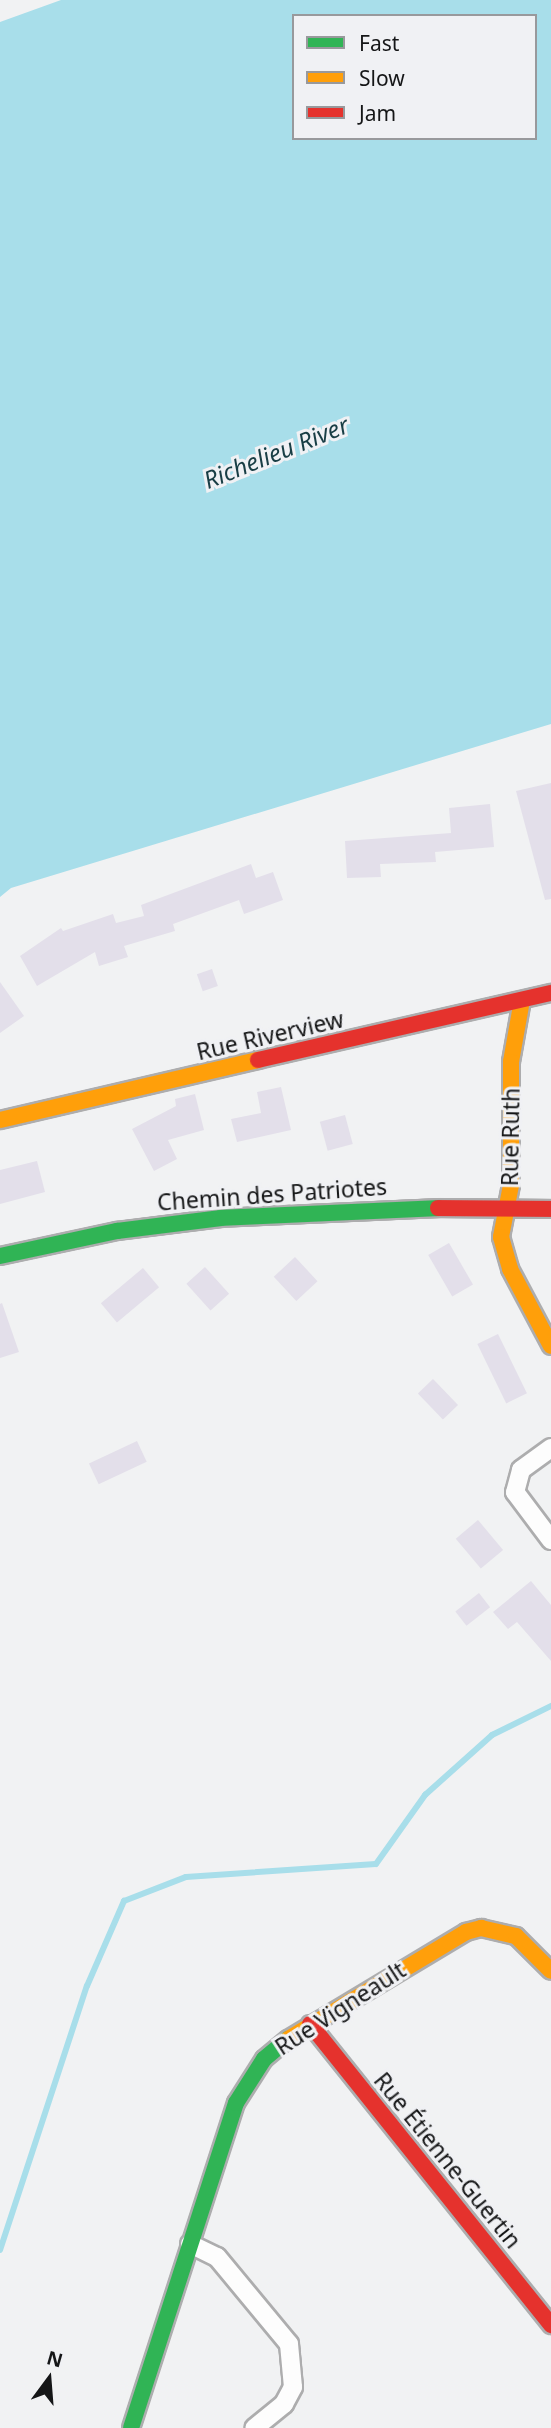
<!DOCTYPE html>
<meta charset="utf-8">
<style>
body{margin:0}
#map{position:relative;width:551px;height:2428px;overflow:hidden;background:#f1f2f3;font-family:"Noto Sans",sans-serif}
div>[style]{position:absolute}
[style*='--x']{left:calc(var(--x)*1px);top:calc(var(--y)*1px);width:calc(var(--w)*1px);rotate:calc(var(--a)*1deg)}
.water>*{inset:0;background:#a8deea}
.stream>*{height:6px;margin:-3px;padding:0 3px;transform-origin:3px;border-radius:3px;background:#a8deea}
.building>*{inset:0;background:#e3dfea;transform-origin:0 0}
.roads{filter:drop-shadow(2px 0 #adadae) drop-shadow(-2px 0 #adadae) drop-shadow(0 2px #adadae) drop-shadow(0 -2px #adadae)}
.street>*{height:18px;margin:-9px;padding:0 9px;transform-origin:9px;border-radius:9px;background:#fdfdfd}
.fast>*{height:16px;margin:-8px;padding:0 8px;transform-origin:8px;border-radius:8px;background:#30b455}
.slow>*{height:16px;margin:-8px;padding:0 8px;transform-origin:8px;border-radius:8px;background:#ff9f0a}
.jam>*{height:16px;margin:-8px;padding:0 8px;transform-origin:8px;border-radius:8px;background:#e5322d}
span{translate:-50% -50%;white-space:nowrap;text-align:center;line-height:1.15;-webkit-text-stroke:6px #f0f1f4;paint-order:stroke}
.street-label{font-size:23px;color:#151617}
.water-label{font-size:24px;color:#193e45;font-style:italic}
.legend{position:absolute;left:292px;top:14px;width:245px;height:126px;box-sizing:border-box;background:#f0f1f4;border:2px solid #98999c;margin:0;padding:9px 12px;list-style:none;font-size:21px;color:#151617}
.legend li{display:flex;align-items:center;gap:14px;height:35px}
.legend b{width:35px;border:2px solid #98999c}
.north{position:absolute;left:14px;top:2344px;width:70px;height:70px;-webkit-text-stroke:5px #f0f1f4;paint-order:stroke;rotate:16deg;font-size:19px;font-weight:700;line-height:28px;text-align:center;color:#151617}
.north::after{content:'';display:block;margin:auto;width:24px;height:32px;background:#151617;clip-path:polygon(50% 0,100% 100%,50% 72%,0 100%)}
</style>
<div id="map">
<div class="water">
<div style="clip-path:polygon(evenodd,61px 0,551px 0,551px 724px,11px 888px,0 897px,0 22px,61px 0,294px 16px,535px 16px,535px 138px,294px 138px,294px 16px)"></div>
</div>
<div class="stream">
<div style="--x:0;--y:2250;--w:278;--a:-71.8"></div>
<div style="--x:87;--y:1986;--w:93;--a:-66.5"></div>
<div style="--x:124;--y:1901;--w:66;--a:-21.2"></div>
<div style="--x:186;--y:1877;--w:190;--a:-3.9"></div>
<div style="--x:376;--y:1864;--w:85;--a:-54.6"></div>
<div style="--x:425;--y:1795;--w:90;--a:-41.8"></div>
<div style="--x:492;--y:1735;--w:66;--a:-26.2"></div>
</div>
<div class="building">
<div style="clip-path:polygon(551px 783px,551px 899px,545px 900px,516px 791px)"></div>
<div style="clip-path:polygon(490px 804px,494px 847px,435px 852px,436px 862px,380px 864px,381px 877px,347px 878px,345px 841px,451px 833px,449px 808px)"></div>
<div style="clip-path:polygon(251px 864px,256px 878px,273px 872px,283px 900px,244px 914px,239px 900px,173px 924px,175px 931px,124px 946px,128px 957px,99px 966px,95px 952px,37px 986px,20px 956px,61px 928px,63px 931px,113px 914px,116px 923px,144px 916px,141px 905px)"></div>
<div style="left:212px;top:969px;width:18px;height:16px;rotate:71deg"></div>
<div style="clip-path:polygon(0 982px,24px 1016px,0 1033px)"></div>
<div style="clip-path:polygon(281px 1087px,291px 1130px,237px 1142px,231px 1119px,261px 1113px,257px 1092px)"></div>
<div style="clip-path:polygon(195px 1094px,204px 1130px,168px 1140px,177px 1159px,154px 1171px,132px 1129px,176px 1106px,175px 1099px)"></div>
<div style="left:345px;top:1115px;width:30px;height:26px;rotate:75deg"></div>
<div style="clip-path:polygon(37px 1161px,45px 1192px,0 1204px,0 1170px)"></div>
<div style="left:449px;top:1243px;width:48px;height:24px;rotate:60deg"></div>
<div style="left:295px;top:1257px;width:33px;height:29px;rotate:47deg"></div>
<div style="left:205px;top:1267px;width:36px;height:25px;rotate:48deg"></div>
<div style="left:143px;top:1268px;width:25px;height:55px;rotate:50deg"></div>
<div style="clip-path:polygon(2px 1303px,19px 1352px,0 1358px,0 1304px)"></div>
<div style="left:498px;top:1334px;width:66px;height:23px;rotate:64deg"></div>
<div style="left:433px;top:1379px;width:36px;height:21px;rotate:46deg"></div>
<div style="left:137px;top:1441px;width:23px;height:53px;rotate:65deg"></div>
<div style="left:478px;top:1520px;width:39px;height:29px;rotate:50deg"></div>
<div style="clip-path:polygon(531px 1581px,551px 1605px,551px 1661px,517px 1622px,508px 1629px,493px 1612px)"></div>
<div style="left:479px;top:1593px;width:18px;height:30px;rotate:52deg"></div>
</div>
<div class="roads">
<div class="street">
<div style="--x:551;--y:1448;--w:37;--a:144"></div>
<div style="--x:521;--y:1470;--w:23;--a:105"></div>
<div style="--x:515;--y:1492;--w:60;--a:53.1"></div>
<div style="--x:190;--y:2244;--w:30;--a:26"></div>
<div style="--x:217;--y:2257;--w:113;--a:50.4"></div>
<div style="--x:289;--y:2344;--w:43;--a:84.7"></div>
<div style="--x:293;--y:2387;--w:19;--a:118"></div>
<div style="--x:284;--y:2404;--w:38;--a:141"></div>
</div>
<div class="fast">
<div style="--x:0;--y:1256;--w:120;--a:-12.1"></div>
<div style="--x:117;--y:1231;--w:105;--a:-7.1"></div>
<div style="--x:221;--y:1218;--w:217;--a:-2.6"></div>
<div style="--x:131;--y:2428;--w:342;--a:-72.1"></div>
<div style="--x:236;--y:2103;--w:52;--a:-57.5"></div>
<div style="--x:264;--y:2059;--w:31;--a:-40"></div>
</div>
<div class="slow">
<div style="--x:522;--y:1000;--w:63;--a:100.1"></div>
<div style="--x:511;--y:1062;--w:123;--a:90"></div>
<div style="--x:511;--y:1185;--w:53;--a:100.9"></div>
<div style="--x:501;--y:1237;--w:33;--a:74"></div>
<div style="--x:510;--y:1269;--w:87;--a:62"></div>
<div style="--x:0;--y:1120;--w:265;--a:-13.1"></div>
<div style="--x:288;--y:2039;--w:208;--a:-31"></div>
<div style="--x:466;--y:1932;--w:16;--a:-15"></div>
<div style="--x:481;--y:1928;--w:36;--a:13"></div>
<div style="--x:516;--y:1936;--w:49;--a:45"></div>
</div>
<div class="jam">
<div style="--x:258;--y:1060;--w:301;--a:-12.9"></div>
<div style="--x:438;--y:1208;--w:113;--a:0.5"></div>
<div style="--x:310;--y:2024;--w:386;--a:51.3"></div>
</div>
</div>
<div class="street-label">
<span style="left:270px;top:1035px;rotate:-13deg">Rue Riverview</span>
<span style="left:510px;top:1137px;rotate:-89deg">Rue Ruth</span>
<span style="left:272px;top:1194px;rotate:-4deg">Chemin des Patriotes</span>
<span style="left:340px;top:2008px;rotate:-33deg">Rue Vigneault</span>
<span style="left:448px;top:2160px;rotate:51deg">Rue Étienne-Guertin</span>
</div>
<div class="water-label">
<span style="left:276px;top:452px;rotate:-22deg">Richelieu River</span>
</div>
<ul class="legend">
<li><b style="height:9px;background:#30b455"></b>Fast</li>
<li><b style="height:9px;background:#ff9f0a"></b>Slow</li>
<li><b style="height:9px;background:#e5322d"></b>Jam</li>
</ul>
<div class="north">N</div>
</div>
